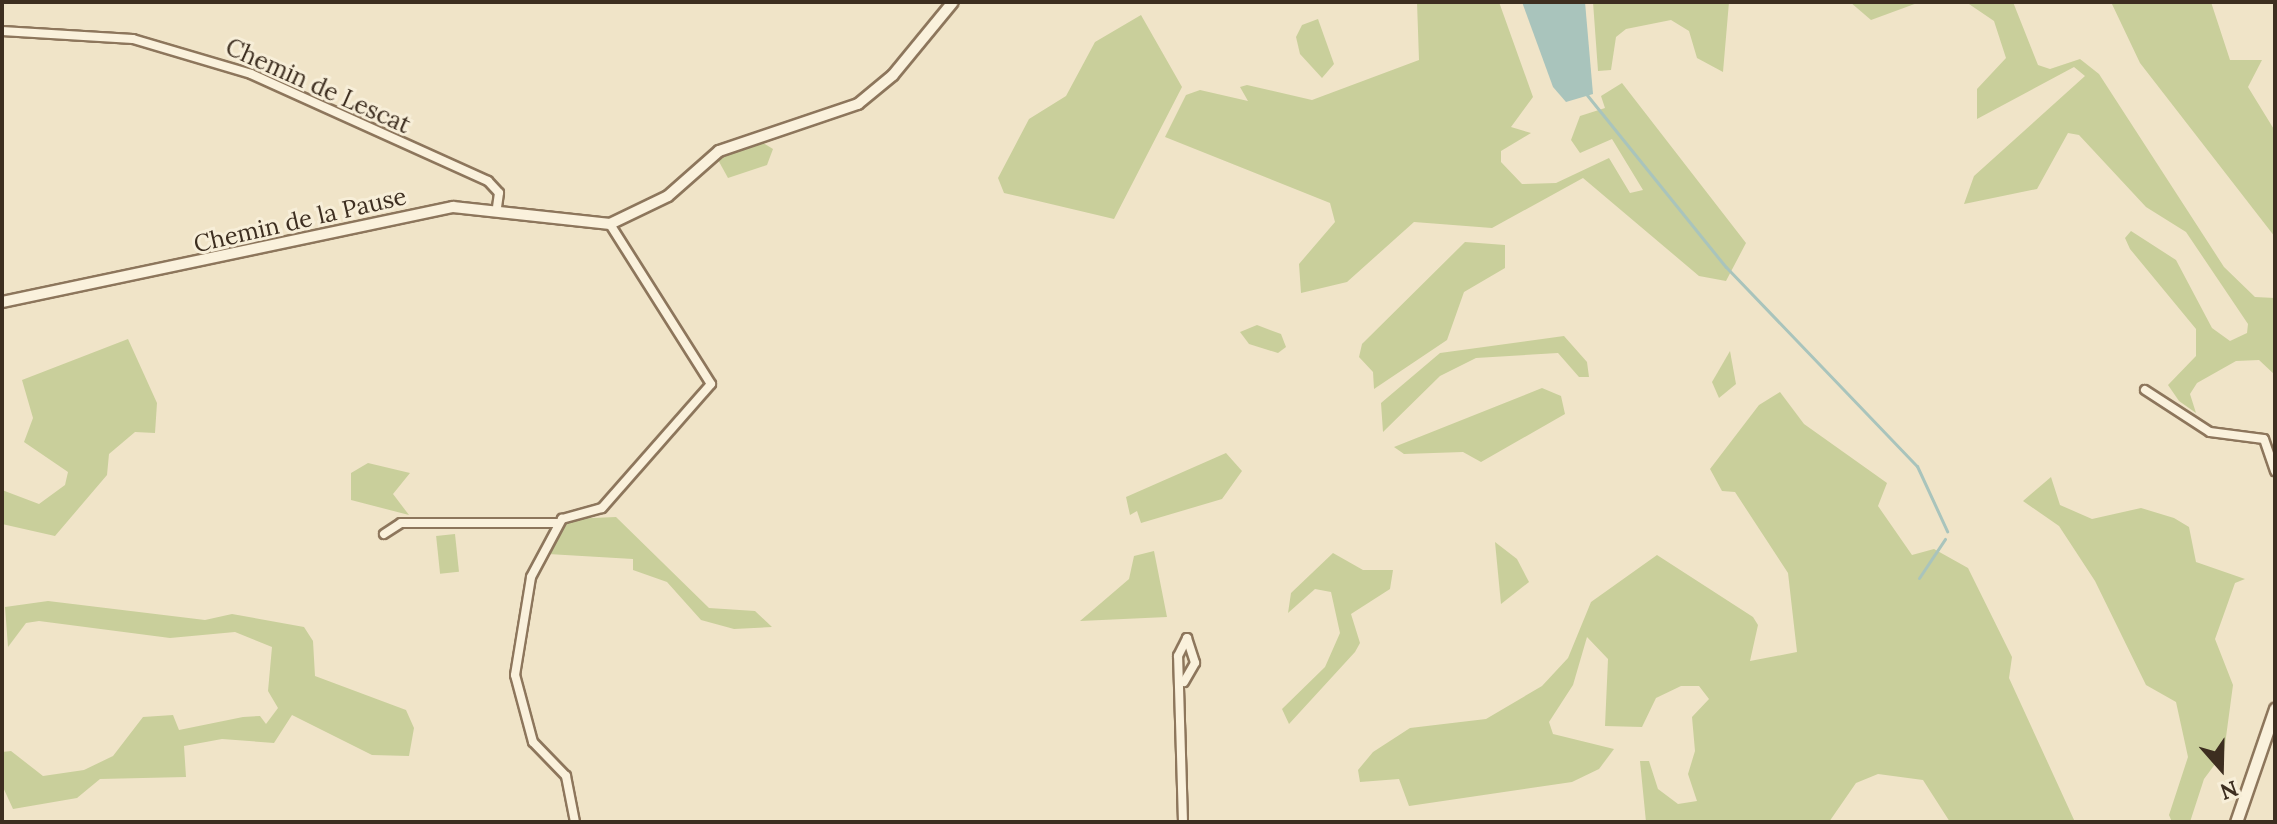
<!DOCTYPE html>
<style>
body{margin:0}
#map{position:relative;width:2277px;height:824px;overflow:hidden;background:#f0e4c8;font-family:Lora,serif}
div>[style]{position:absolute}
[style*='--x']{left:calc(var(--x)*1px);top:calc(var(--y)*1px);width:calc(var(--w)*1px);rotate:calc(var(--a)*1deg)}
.green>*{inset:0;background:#c9cf9b;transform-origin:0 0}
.water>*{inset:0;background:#a9c4bc}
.stream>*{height:3px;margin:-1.5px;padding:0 1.5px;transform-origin:1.5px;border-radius:1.5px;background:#a9c4bc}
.roads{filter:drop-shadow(2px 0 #8d765c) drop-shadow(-2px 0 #8d765c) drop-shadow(0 2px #8d765c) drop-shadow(0 -2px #8d765c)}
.minor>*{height:8px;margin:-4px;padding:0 4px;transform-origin:4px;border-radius:4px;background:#faf1dc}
.tertiary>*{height:10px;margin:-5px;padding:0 5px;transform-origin:5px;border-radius:5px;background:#faf1dc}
.secondary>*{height:11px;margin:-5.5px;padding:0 5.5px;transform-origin:5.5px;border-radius:5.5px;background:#faf1dc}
span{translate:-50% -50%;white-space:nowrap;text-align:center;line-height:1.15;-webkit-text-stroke:6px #f7eed8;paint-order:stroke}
.street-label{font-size:24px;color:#3d2e20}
.frame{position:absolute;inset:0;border:4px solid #3d2e20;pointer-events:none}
.north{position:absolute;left:2181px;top:728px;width:80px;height:80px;-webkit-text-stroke:6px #f7eed8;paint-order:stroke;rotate:160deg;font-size:22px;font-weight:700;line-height:32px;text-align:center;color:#3d2e20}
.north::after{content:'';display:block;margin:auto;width:28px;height:36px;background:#3d2e20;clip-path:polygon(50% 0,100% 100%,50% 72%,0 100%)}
</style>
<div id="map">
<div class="green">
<div style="clip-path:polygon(1417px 2px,1499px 2px,1533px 97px,1511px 127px,1531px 133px,1501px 151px,1501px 162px,1522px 184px,1556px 183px,1609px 158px,1630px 193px,1643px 190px,1612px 139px,1580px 153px,1571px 140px,1580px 116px,1605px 108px,1601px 96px,1622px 83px,1746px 243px,1726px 281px,1699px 276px,1583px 178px,1492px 228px,1414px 222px,1347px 282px,1301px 293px,1299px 264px,1335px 222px,1330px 203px,1165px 137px,1186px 95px,1200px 90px,1248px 101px,1240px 87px,1247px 85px,1312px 100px,1419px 60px)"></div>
<div style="clip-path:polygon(1593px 2px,1729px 2px,1723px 72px,1697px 58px,1689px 31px,1671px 20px,1626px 29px,1616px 37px,1611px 70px,1598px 71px)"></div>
<div style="clip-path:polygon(1850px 2px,1920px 2px,1871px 20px)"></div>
<div style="clip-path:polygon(1966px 2px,2013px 2px,2038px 65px,2050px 69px,2080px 59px,2099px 74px,2224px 267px,2255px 297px,2275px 298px,2275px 375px,2259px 360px,2236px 361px,2197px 383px,2190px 394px,2196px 413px,2179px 401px,2168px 385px,2196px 356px,2196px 329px,2130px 249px,2125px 238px,2131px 231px,2176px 260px,2212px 328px,2230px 341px,2247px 333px,2248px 324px,2186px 232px,2146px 207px,2079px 135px,2068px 133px,2037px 189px,1964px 204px,1974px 176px,2085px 76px,2074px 67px,1977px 119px,1977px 89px,2006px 58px,1994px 21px)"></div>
<div style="clip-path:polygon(2111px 2px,2211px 2px,2230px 60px,2262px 60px,2248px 87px,2275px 131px,2275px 237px,2140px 63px)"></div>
<div style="clip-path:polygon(1141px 15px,1182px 87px,1114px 219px,1004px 193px,998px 178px,1029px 119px,1066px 96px,1095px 42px)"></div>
<div style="clip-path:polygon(1318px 19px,1334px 64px,1322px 78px,1300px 54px,1296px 37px,1302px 25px)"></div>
<div style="clip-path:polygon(760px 141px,773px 149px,767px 165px,728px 178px,717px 158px)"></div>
<div style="clip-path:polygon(1465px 242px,1505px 245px,1505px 268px,1464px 292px,1447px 340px,1374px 389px,1373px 372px,1359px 357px,1362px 344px)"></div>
<div style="clip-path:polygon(1257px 325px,1281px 334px,1286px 347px,1278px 353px,1249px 344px,1240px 332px)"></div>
<div style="clip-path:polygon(1564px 336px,1587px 362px,1589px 377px,1579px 377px,1558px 353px,1476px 358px,1440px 376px,1383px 432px,1381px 403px,1440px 353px)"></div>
<div style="clip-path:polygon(128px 339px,157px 403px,155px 433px,135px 432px,109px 454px,107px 475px,55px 536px,2px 524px,2px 490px,39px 504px,65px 485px,68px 472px,24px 442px,33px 418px,22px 380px)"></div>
<div style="clip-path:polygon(1730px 351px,1736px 384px,1719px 398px,1712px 382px)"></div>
<div style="clip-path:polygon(1542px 388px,1561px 396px,1565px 414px,1481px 462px,1463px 452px,1404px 454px,1394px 447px)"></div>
<div style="clip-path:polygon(1780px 392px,1804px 424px,1887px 483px,1878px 506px,1912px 555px,1934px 549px,1968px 568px,2012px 657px,2009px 678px,2075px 822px,1950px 822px,1923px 780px,1878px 774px,1856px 783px,1829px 822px,1646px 822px,1640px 761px,1649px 761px,1658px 789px,1678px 804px,1697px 801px,1688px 774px,1695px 751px,1692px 717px,1709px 699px,1699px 686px,1681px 686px,1656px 698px,1642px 727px,1605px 726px,1608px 659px,1587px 637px,1573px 685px,1549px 722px,1553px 734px,1614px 749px,1599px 769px,1572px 782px,1409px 806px,1399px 779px,1360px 782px,1358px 770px,1373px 752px,1410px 728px,1486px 719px,1542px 686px,1568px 658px,1591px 602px,1657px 555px,1753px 617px,1758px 625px,1750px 661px,1797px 652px,1788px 573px,1735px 492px,1722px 491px,1710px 469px,1759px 405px)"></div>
<div style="clip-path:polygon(1226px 453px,1242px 471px,1222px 499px,1141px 523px,1137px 511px,1130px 515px,1126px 497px)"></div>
<div style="clip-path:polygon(368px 463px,410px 473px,393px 494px,409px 515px,351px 500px,351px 473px)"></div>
<div style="clip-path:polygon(2051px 477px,2060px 505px,2092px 519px,2141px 508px,2174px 518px,2189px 527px,2196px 562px,2245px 579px,2235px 583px,2215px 639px,2233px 685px,2224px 752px,2204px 779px,2190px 822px,2172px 822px,2169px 815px,2188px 757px,2176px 702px,2146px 685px,2095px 581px,2059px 526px,2023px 501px)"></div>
<div style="clip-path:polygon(616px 517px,709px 608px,755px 611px,772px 627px,734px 629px,701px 620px,667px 582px,633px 570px,633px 559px,548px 554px,568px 519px)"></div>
<div style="left:455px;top:534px;width:38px;height:19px;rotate:84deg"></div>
<div style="clip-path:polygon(1495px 542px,1517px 559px,1529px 582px,1501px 604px)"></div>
<div style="clip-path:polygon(1154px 551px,1167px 617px,1080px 621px,1129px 579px,1134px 556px)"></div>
<div style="clip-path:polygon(1333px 553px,1363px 570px,1393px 570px,1390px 589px,1351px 614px,1360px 643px,1355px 652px,1289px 724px,1282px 709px,1325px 667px,1340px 633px,1331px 592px,1315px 589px,1288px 613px,1291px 593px)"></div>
<div style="clip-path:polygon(48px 601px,205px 620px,232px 614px,304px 627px,313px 641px,315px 676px,406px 710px,414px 728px,409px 756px,372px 755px,292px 715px,274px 743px,222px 739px,184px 746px,186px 777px,100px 779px,77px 798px,13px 809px,2px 785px,2px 752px,11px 751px,43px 776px,84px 770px,113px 756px,143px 717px,173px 715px,179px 730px,243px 717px,260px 716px,266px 724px,278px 708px,268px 691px,272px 647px,235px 632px,170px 638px,39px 621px,26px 623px,8px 647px,5px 607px)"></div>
</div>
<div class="water">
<div style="clip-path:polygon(1522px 2px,1585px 2px,1593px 94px,1566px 102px,1553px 87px)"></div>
</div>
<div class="stream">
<div style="--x:1587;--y:95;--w:221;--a:51.1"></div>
<div style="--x:1726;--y:267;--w:276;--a:46.2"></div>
<div style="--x:1917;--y:466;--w:72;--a:65.2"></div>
<div style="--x:1919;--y:578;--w:47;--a:-56.3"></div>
</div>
<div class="roads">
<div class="minor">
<div style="--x:2;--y:31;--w:131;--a:3.5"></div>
<div style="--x:133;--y:39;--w:123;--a:16.5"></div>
<div style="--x:251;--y:74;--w:260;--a:24.3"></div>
<div style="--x:488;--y:181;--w:16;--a:47"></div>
<div style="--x:499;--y:193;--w:14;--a:98"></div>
<div style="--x:2145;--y:390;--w:77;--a:32.9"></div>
<div style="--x:2210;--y:432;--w:54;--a:7.4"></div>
<div style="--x:2264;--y:439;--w:34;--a:71"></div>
<div style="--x:384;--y:534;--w:20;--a:-33"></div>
<div style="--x:401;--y:523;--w:158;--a:0"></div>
<div style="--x:575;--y:822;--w:47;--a:-101.1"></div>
<div style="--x:566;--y:776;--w:47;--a:-134.1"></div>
<div style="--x:533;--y:742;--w:69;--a:-105"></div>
<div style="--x:515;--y:675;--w:99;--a:-80.7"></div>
<div style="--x:531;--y:577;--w:66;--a:-61.9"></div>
<div style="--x:562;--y:519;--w:41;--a:-15.4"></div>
<div style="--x:602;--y:508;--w:165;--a:-48.7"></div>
<div style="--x:711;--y:384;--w:189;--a:-122.3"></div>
<div style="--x:1183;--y:822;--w:166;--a:-91.7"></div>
<div style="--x:1178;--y:656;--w:20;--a:-63"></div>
<div style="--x:1187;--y:638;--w:26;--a:72"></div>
<div style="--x:1195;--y:663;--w:22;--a:120"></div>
</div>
<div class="tertiary">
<div style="--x:2;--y:302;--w:461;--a:-11.9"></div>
<div style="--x:453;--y:207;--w:158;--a:6.2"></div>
<div style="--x:610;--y:224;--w:64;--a:-25.8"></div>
<div style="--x:668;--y:196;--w:68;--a:-41.4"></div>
<div style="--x:719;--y:151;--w:147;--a:-18.7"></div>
<div style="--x:858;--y:104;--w:45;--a:-39.6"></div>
<div style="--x:893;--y:75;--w:94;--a:-50.6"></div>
</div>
<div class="secondary">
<div style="--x:2236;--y:822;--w:120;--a:-71"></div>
</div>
</div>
<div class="street-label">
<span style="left:318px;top:86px;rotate:24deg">Chemin de Lescat</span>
<span style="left:300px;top:220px;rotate:-13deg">Chemin de la Pause</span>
</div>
<div class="frame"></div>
<div class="north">N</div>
</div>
